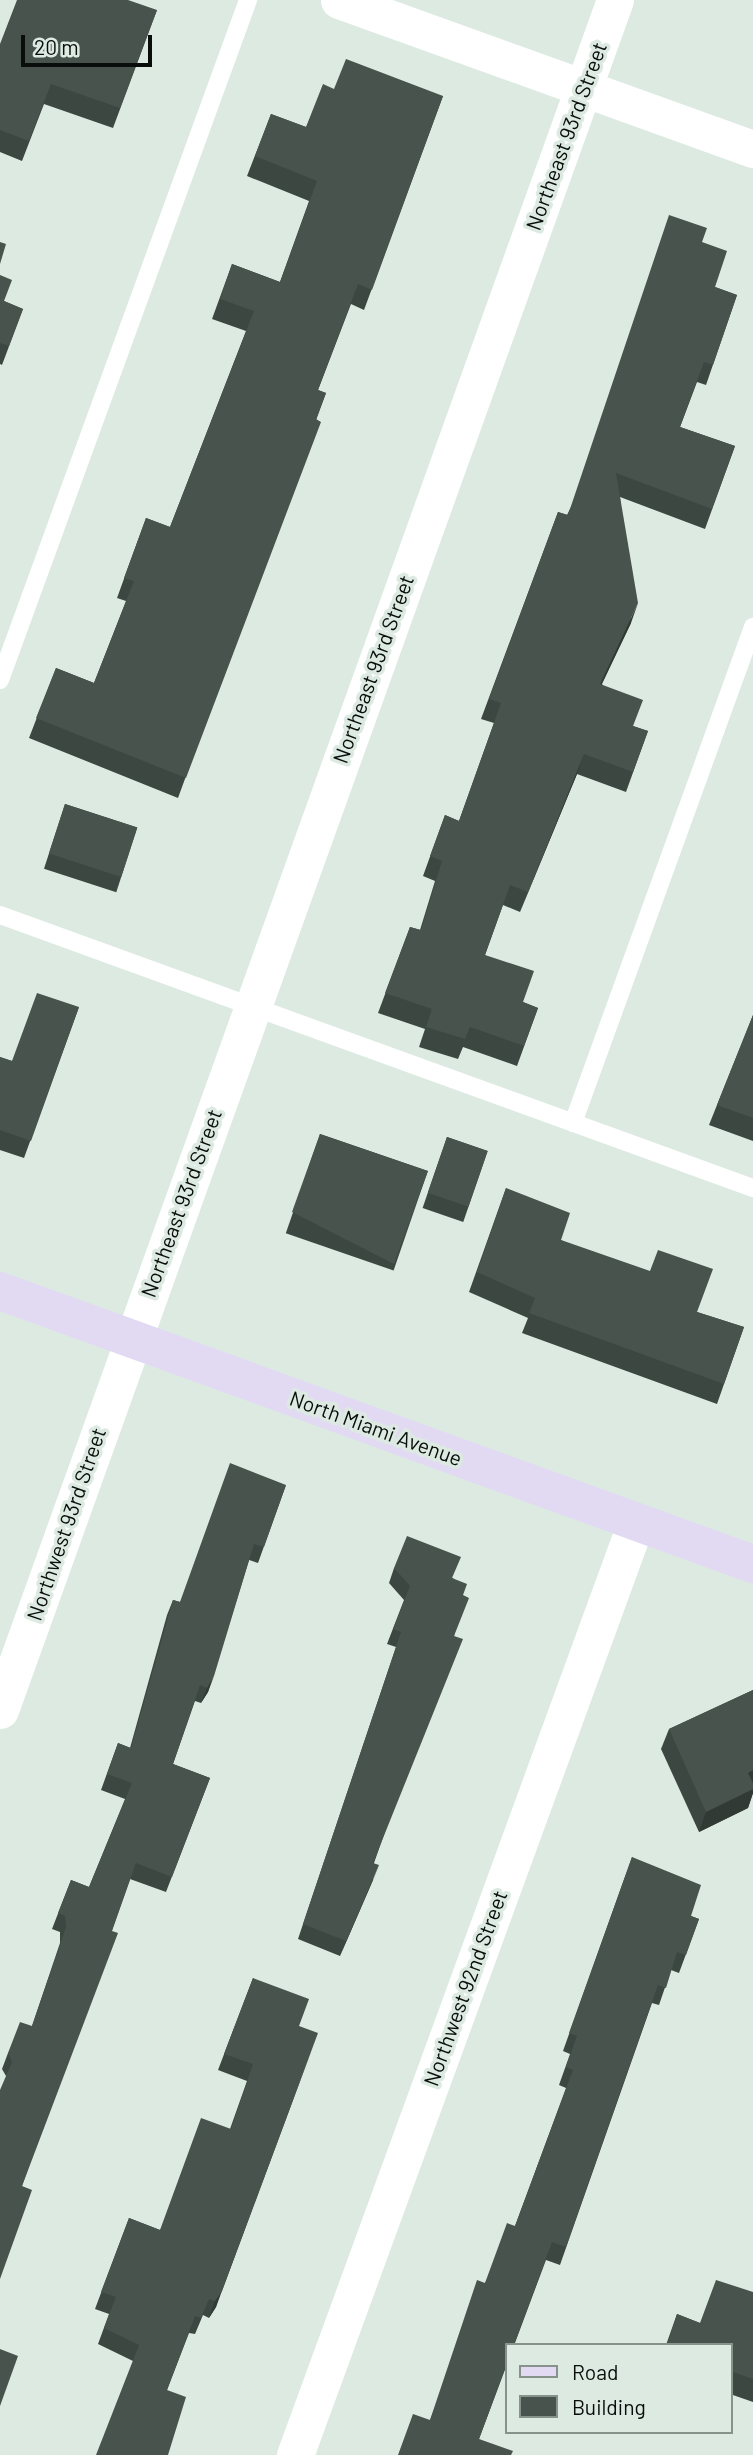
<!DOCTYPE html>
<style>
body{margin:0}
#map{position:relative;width:753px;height:2455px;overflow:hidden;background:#dceae2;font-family:Barlow,sans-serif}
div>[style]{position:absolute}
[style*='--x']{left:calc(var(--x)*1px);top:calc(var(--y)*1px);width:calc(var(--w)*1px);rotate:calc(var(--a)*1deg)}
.lane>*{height:18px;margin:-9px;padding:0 9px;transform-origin:9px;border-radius:9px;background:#fff}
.street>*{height:37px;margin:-18.5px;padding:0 18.5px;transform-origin:18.5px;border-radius:18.5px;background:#fff}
.secondary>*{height:38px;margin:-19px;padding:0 19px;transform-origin:19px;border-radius:19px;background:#e2daf3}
.wall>*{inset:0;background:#3d4741;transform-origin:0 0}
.shaded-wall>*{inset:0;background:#323a35}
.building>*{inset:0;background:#47534c;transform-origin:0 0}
span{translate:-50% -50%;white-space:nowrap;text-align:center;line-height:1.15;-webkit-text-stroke:7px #dceae2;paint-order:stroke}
.street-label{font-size:21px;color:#090d0b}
.legend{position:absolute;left:505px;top:2343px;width:228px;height:91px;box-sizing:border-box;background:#dceae2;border:2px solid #88928c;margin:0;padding:9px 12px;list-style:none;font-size:21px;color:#090d0b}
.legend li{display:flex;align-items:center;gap:14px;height:35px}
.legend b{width:35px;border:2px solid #88928c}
.scale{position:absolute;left:21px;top:35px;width:131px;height:32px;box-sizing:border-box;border:4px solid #090d0b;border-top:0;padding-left:9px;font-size:21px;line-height:24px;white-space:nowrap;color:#090d0b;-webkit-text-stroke:5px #dceae2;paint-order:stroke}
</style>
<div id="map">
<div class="lane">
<div style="--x:0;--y:680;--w:724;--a:-69.96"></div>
<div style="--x:0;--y:915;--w:801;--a:19.93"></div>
<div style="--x:573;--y:1123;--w:528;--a:-70.05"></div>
</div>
<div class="street">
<div style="--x:339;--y:0;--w:440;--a:19.8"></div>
<div style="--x:0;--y:1710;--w:1817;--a:-70.22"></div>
<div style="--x:295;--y:2455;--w:993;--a:-69.92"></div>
</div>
<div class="secondary">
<div style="--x:0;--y:1291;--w:801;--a:19.93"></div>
</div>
<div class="wall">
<div style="clip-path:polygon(157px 10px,113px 128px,44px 104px,22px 161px,0 152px,0 44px)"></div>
<div style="clip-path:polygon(334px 89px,443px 96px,364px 310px,351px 304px,318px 390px,326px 393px,178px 798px,29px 738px,56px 668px,94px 683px,126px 601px,117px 598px,146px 518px,170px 527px,246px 331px,212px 319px,232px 264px,280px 282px,309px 201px,247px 176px,271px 114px,306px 127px)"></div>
<div style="clip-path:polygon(702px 242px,715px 287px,737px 295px,706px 385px,697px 382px,680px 427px,735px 446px,705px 529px,620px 497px,631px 623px,602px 684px,633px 726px,648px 731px,626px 792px,577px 774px,520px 912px,503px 905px,485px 955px,523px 1002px,538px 1008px,517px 1066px,463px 1047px,458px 1059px,419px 1047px,425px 1029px,378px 1013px,410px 927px,420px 930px,435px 881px,423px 876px,445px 815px,459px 821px,494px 723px,481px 719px,558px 512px,567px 515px)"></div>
<div style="clip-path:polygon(0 275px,4px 301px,23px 309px,2px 365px,0 364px)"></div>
<div style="left:65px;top:804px;width:76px;height:68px;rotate:18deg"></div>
<div style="clip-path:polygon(79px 1007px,24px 1158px,0 1150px,0 1057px,12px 1061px)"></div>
<div style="clip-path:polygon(753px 1015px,753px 1141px,709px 1125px)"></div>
<div style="left:320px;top:1134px;width:114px;height:105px;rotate:19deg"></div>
<div style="left:447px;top:1137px;width:43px;height:75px;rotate:19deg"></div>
<div style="clip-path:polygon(506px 1188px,561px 1240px,697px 1312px,744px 1327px,717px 1404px,522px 1333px,528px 1318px,469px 1292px)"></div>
<div style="clip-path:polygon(286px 1485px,258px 1563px,249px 1560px,208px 1692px,201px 1703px,195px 1701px,173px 1764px,210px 1778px,166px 1892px,130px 1879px,22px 2186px,6px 2076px,2px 2069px,8px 2053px,32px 2026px,60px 1943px,60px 1932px,52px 1929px,71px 1880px,89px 1887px,125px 1799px,101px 1790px,118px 1743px,130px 1748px,167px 1615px,173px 1600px,180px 1602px)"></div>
<div style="clip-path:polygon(394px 1568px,453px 1578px,463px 1595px,454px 1636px,374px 1863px,373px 1880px,340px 1956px,298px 1939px,396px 1647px,387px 1644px,404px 1600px,389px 1583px)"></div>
<div style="clip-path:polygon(753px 1690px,753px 1793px,748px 1808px,699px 1832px,661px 1749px,669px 1729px)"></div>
<div style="clip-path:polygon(632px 1857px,691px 1916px,699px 1919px,679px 1973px,671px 1970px,659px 2005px,652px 2003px,560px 2265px,546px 2260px,479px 2439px,430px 2420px,485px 2283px,515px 2226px,566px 2088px,559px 2085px,570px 2054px,563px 2051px)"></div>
<div style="clip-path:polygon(253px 1978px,299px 2026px,216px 2307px,209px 2318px,203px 2315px,195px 2334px,189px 2333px,167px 2390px,168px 2455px,133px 2361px,98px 2344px,109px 2314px,95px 2309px,129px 2218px,160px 2230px,230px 2129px,247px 2081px,218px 2070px)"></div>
<div style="clip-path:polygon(753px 2292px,753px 2402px,730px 2394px,730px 2345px,666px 2345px,677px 2314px,700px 2323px)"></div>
</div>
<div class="shaded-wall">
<div style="clip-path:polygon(638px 603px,631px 623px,592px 704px,600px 684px)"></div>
<div style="clip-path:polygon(584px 754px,577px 774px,520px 912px,528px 892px)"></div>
<div style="clip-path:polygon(214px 1676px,208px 1692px,201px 1703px,207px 1688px)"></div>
<div style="clip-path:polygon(753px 1770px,753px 1787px,748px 1773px)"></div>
<div style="clip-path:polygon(753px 1789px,753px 1793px,748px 1808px,699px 1832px,706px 1812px)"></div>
<div style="clip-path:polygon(379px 1865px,373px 1880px,340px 1956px,346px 1941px)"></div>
<div style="clip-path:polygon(312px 2049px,216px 2307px,209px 2318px,215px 2301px)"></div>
</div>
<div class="building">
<div style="clip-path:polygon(17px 0,128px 0,157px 10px,120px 108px,51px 84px,29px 141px,0 130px,0 44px)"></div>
<div style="clip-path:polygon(346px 59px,443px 96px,372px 290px,358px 284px,318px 390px,326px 393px,316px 419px,321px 422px,186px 778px,36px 718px,56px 668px,94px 683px,134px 581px,124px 578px,146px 518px,170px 527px,254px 311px,220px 299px,232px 264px,280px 282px,317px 181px,255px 156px,271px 114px,306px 127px,323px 84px,334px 89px)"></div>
<div style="clip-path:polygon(669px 215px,707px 228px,702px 242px,727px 251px,715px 287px,737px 295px,713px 365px,704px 362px,680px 427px,735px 446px,712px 509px,616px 473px,638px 603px,600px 684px,643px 700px,633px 726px,648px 731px,633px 772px,584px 754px,528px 892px,510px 885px,485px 955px,534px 971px,523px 1002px,538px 1008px,524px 1046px,470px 1027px,465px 1039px,426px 1027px,432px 1009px,385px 993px,410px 927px,421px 930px,442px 861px,430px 856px,445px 815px,459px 821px,501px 703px,489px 699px,558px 512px,568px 515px)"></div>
<div style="clip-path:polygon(0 242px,6px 244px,0 264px)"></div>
<div style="clip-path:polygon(0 275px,12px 280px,4px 301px,23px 309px,9px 346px,0 343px)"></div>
<div style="left:65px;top:804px;width:76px;height:52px;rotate:18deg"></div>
<div style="clip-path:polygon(37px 993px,79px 1007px,31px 1141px,0 1130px,0 1057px,12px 1061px)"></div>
<div style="clip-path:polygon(753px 1015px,753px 1118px,717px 1105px)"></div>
<div style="clip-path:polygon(320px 1134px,428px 1171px,394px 1264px,292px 1212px)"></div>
<div style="left:447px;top:1137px;width:43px;height:59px;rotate:19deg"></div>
<div style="clip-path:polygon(506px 1188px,570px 1213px,561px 1240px,650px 1271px,658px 1250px,713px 1269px,697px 1312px,744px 1327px,724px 1384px,529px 1313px,535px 1298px,477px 1272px)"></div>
<div style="clip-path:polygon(230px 1463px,286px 1485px,264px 1547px,254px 1544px,214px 1676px,207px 1688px,200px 1685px,173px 1764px,210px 1778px,172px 1877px,136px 1863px,112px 1931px,118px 1933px,22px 2186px,32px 2190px,0 2279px,0 2090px,12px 2062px,8px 2053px,20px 2022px,32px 2026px,66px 1927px,65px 1916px,58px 1913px,71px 1880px,89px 1887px,132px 1783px,107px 1774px,118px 1743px,131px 1748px,173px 1600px,180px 1602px)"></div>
<div style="clip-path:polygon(407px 1536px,461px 1557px,452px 1578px,467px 1584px,463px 1595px,469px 1598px,454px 1636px,463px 1639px,373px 1863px,379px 1865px,346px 1941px,303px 1924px,401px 1632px,393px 1629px,410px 1586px,394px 1568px)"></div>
<div style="clip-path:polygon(753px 1690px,753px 1770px,748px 1773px,753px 1783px,753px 1789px,706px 1812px,669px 1729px)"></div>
<div style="clip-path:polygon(632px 1857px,701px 1885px,691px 1916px,699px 1919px,686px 1955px,677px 1952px,666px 1988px,658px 1985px,566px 2247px,552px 2242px,514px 2345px,506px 2345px,506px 2366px,479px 2439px,513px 2451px,511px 2455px,398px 2455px,413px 2414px,430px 2420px,477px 2280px,485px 2283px,507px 2223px,515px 2226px,573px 2070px,566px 2067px,577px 2036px,569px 2033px)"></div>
<div style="clip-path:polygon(253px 1978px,309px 1999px,299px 2026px,318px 2033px,222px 2291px,215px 2301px,209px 2299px,201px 2318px,195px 2316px,167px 2390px,186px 2397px,168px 2455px,96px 2455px,139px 2345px,104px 2328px,116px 2297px,101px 2292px,129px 2218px,160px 2230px,201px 2118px,231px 2129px,253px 2064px,224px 2054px)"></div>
<div style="clip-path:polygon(716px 2280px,753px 2292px,753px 2379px,730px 2371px,730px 2345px,667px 2345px,677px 2314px,700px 2323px)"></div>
<div style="clip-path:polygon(0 2349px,18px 2356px,0 2406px)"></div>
</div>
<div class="street-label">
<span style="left:566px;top:136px;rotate:-70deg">Northeast 93rd Street</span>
<span style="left:373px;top:669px;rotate:-70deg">Northeast 93rd Street</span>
<span style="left:181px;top:1203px;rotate:-70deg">Northeast 93rd Street</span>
<span style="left:376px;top:1428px;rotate:20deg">North Miami Avenue</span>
<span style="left:66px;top:1524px;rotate:-71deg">Northwest 93rd Street</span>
<span style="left:465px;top:1988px;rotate:-70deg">Northwest 92nd Street</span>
</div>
<ul class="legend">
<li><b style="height:9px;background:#e2daf3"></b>Road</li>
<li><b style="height:19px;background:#47534c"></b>Building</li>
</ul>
<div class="scale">20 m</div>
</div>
